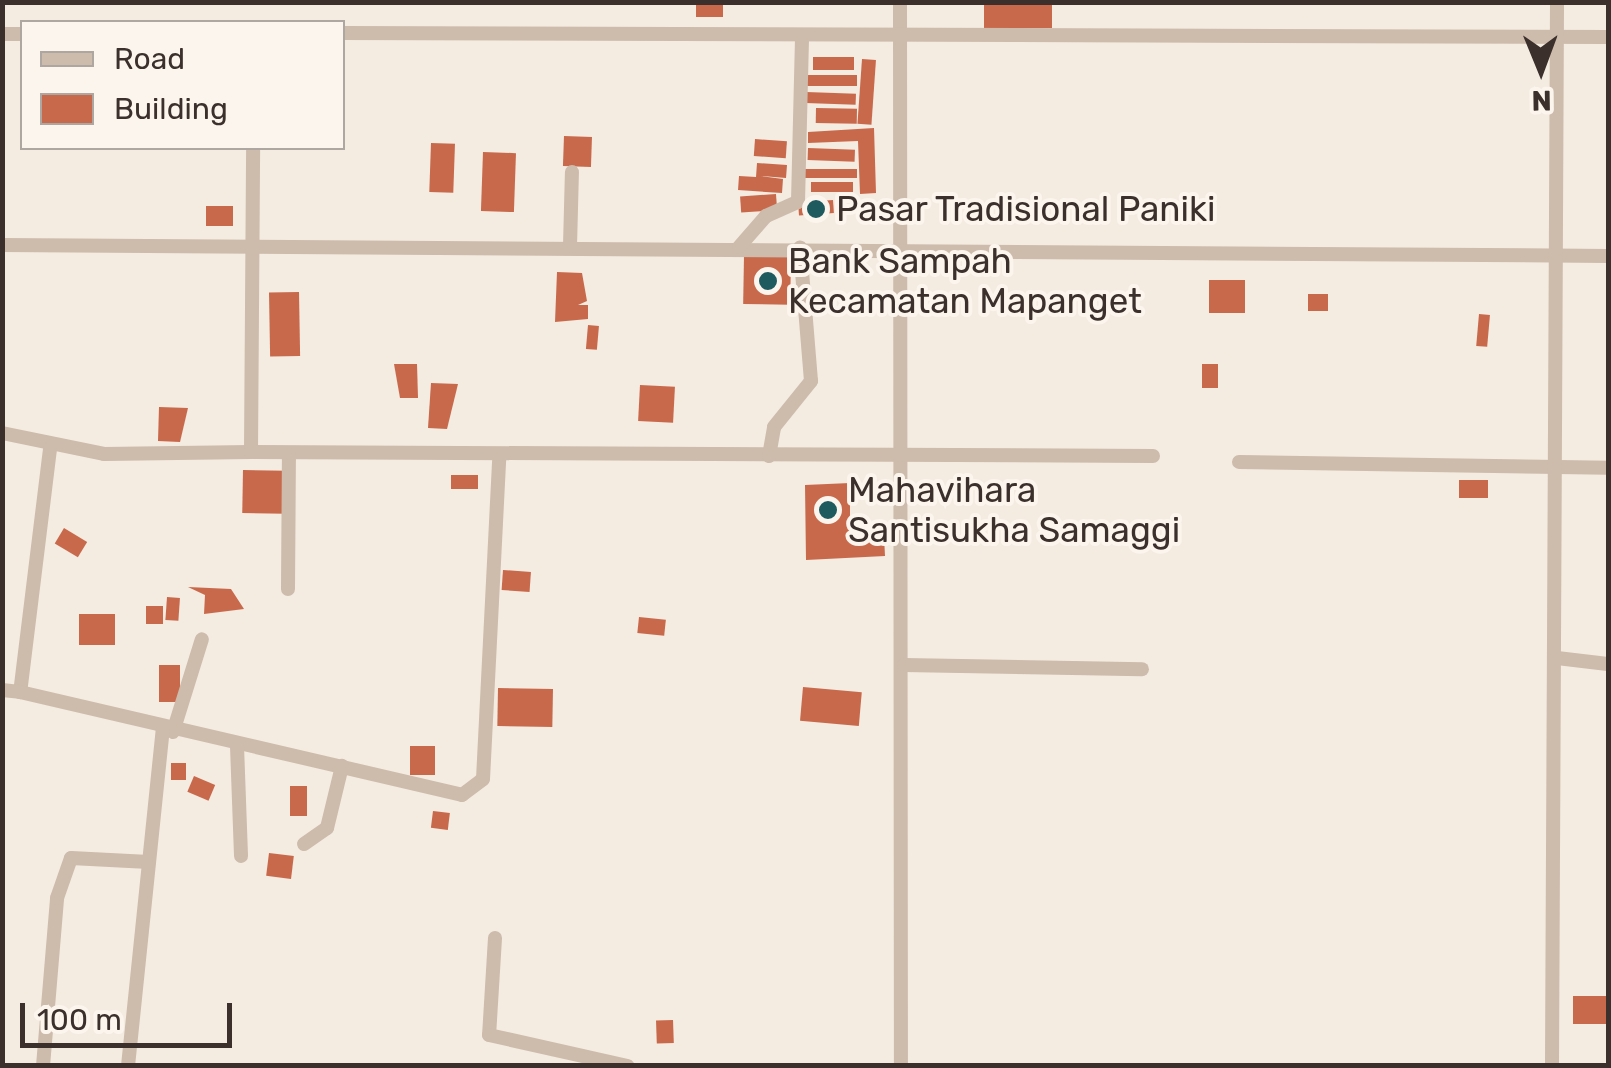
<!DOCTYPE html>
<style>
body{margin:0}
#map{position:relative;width:1611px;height:1068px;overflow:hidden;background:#f4ebe1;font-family:Rubik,sans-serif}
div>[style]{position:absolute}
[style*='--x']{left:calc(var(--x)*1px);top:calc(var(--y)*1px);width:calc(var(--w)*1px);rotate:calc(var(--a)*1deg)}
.building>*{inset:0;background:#c8694b;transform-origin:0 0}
.street>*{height:14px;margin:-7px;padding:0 7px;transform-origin:7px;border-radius:7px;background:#cdbbac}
.dots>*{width:28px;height:28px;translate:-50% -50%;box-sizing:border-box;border:5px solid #fbf5ee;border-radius:50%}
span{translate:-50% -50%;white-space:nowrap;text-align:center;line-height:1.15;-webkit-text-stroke:8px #fbf5ee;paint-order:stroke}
.poi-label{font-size:35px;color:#3b302b}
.left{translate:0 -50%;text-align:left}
.frame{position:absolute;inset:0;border:5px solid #3b302b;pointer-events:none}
.legend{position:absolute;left:20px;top:20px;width:325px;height:130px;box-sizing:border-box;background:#fbf5ee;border:2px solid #aea6a0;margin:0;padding:12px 18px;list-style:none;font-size:30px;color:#3b302b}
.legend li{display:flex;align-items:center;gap:20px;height:50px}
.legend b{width:50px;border:2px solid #aea6a0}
.north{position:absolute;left:1491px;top:20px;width:100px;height:100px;-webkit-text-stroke:8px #fbf5ee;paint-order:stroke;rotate:179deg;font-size:28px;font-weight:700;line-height:40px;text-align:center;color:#3b302b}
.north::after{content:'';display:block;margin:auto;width:35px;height:45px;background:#3b302b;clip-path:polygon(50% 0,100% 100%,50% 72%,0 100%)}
.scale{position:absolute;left:20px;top:1003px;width:212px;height:45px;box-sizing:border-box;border:5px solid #3b302b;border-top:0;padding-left:12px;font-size:30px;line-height:35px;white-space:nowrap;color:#3b302b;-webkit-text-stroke:8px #fbf5ee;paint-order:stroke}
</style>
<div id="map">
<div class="building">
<div style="left:696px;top:2px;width:27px;height:15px"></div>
<div style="left:984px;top:2px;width:68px;height:26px"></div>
<div style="left:813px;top:57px;width:41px;height:13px"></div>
<div style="left:862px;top:59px;width:14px;height:65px;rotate:4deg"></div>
<div style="left:857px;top:75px;width:11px;height:50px;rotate:90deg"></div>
<div style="left:806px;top:92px;width:50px;height:11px;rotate:2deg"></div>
<div style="left:816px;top:108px;width:41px;height:15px;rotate:1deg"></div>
<div style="clip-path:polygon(874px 128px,876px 193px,860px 194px,858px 141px,808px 143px,808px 132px)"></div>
<div style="left:564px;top:136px;width:28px;height:30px;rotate:2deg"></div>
<div style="left:755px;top:139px;width:32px;height:17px;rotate:4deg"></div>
<div style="left:431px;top:143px;width:24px;height:49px;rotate:2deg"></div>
<div style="left:808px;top:148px;width:47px;height:12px;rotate:2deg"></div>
<div style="left:483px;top:152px;width:33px;height:59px;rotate:2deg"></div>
<div style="clip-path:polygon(757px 163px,787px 165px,786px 178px,761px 176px,783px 179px,782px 193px,738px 190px,739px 176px,756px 177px)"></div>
<div style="left:804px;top:169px;width:53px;height:9px"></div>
<div style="left:853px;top:182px;width:10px;height:42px;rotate:90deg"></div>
<div style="left:776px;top:194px;width:16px;height:36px;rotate:86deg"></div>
<div style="left:833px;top:200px;width:13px;height:35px;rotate:86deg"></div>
<div style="left:233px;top:206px;width:20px;height:27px;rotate:90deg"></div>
<div style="left:744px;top:256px;width:47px;height:48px;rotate:1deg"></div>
<div style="clip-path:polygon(557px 272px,582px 273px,587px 301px,578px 305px,588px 305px,588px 319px,555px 322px)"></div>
<div style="left:1209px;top:280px;width:36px;height:33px"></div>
<div style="left:299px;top:292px;width:64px;height:30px;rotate:89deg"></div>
<div style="left:1328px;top:294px;width:17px;height:20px;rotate:90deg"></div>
<div style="left:1479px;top:314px;width:11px;height:32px;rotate:5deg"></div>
<div style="left:588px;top:325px;width:11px;height:24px;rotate:5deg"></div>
<div style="clip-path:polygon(394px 364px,417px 364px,418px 398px,400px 398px)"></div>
<div style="left:1202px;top:364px;width:16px;height:24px"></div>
<div style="clip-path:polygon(431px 383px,458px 384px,447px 429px,428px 428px)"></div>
<div style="left:640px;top:385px;width:35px;height:36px;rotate:3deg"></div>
<div style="clip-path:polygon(159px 407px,188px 408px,180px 442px,158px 441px)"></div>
<div style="left:243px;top:470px;width:43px;height:43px;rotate:1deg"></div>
<div style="left:451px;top:475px;width:27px;height:14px"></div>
<div style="left:1459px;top:480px;width:29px;height:18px"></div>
<div style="clip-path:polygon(850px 483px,850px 538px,884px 536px,885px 556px,806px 560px,805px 485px)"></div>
<div style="left:64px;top:528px;width:27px;height:18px;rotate:31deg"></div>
<div style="left:503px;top:570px;width:28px;height:20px;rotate:4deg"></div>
<div style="clip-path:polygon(188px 587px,231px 589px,244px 609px,204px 614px,205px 595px)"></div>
<div style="left:167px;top:597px;width:13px;height:23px;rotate:4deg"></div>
<div style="left:146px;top:606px;width:17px;height:18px"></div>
<div style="left:115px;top:614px;width:31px;height:36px;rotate:90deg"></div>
<div style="left:639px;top:617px;width:27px;height:16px;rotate:6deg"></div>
<div style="left:159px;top:665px;width:21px;height:37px"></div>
<div style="left:803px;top:687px;width:59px;height:34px;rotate:5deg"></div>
<div style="left:498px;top:688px;width:55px;height:38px;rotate:1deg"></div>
<div style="left:435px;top:746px;width:29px;height:25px;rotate:90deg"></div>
<div style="left:171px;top:763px;width:15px;height:17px"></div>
<div style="left:194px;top:776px;width:23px;height:17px;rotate:23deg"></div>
<div style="left:307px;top:786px;width:30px;height:17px;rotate:90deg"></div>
<div style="left:433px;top:811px;width:17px;height:17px;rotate:7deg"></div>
<div style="left:269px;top:853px;width:25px;height:23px;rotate:7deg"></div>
<div style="left:1608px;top:996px;width:28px;height:35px;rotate:90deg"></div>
<div style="left:673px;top:1020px;width:23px;height:17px;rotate:88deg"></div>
</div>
<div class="street">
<div style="--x:900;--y:2;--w:1064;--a:89.95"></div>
<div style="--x:342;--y:33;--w:1266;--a:0.18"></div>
<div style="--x:2;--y:34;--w:20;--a:0"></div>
<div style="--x:2;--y:245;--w:1606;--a:0.39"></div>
<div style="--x:570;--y:246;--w:74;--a:-88.5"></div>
<div style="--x:739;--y:247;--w:41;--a:-48.9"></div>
<div style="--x:766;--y:216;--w:35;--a:-24"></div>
<div style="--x:798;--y:202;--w:166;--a:-88.6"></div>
<div style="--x:2;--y:433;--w:104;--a:11.6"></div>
<div style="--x:104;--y:454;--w:147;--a:-0.8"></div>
<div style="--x:251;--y:452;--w:304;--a:-89.6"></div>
<div style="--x:50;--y:449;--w:245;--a:97"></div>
<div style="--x:20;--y:692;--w:454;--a:13.1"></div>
<div style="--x:462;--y:795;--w:26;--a:-37"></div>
<div style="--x:483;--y:779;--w:321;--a:-87.1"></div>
<div style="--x:251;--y:452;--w:902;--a:0.25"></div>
<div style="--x:769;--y:456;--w:29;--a:-80"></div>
<div style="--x:774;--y:427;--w:59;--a:-51.2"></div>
<div style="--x:811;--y:381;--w:134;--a:-94.7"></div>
<div style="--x:1239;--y:462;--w:369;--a:0.9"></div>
<div style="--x:288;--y:589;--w:134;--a:-89.6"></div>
<div style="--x:1557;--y:658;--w:51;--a:6.7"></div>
<div style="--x:904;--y:665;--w:238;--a:1"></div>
<div style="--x:2;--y:690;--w:18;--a:6"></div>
<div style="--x:173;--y:732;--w:97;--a:-72.7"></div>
<div style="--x:237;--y:746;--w:110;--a:87.9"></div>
<div style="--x:304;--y:844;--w:28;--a:-35"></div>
<div style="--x:327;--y:828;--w:64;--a:-76.4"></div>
<div style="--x:495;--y:938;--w:97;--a:93.5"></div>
<div style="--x:489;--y:1035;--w:142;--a:12.6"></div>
<div style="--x:43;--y:1066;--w:169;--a:-85.2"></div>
<div style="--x:57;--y:898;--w:42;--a:-70.7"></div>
<div style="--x:71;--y:858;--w:78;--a:2.9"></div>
<div style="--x:128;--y:1066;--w:338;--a:-84.1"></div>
<div style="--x:1552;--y:1066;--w:1064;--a:-89.73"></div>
</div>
<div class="dots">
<div style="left:816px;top:209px;background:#1f5a5e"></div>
<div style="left:768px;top:281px;background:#1f5a5e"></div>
<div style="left:828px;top:510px;background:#1f5a5e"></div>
</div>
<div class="poi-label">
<span class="left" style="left:836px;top:209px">Pasar Tradisional Paniki</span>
<span class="left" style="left:788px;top:281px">Bank Sampah<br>Kecamatan Mapanget</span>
<span class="left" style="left:848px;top:510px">Mahavihara<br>Santisukha Samaggi</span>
</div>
<div class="frame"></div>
<ul class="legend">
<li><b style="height:12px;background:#cdbbac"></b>Road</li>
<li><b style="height:28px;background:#c8694b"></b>Building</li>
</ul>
<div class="north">N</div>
<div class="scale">100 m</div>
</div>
